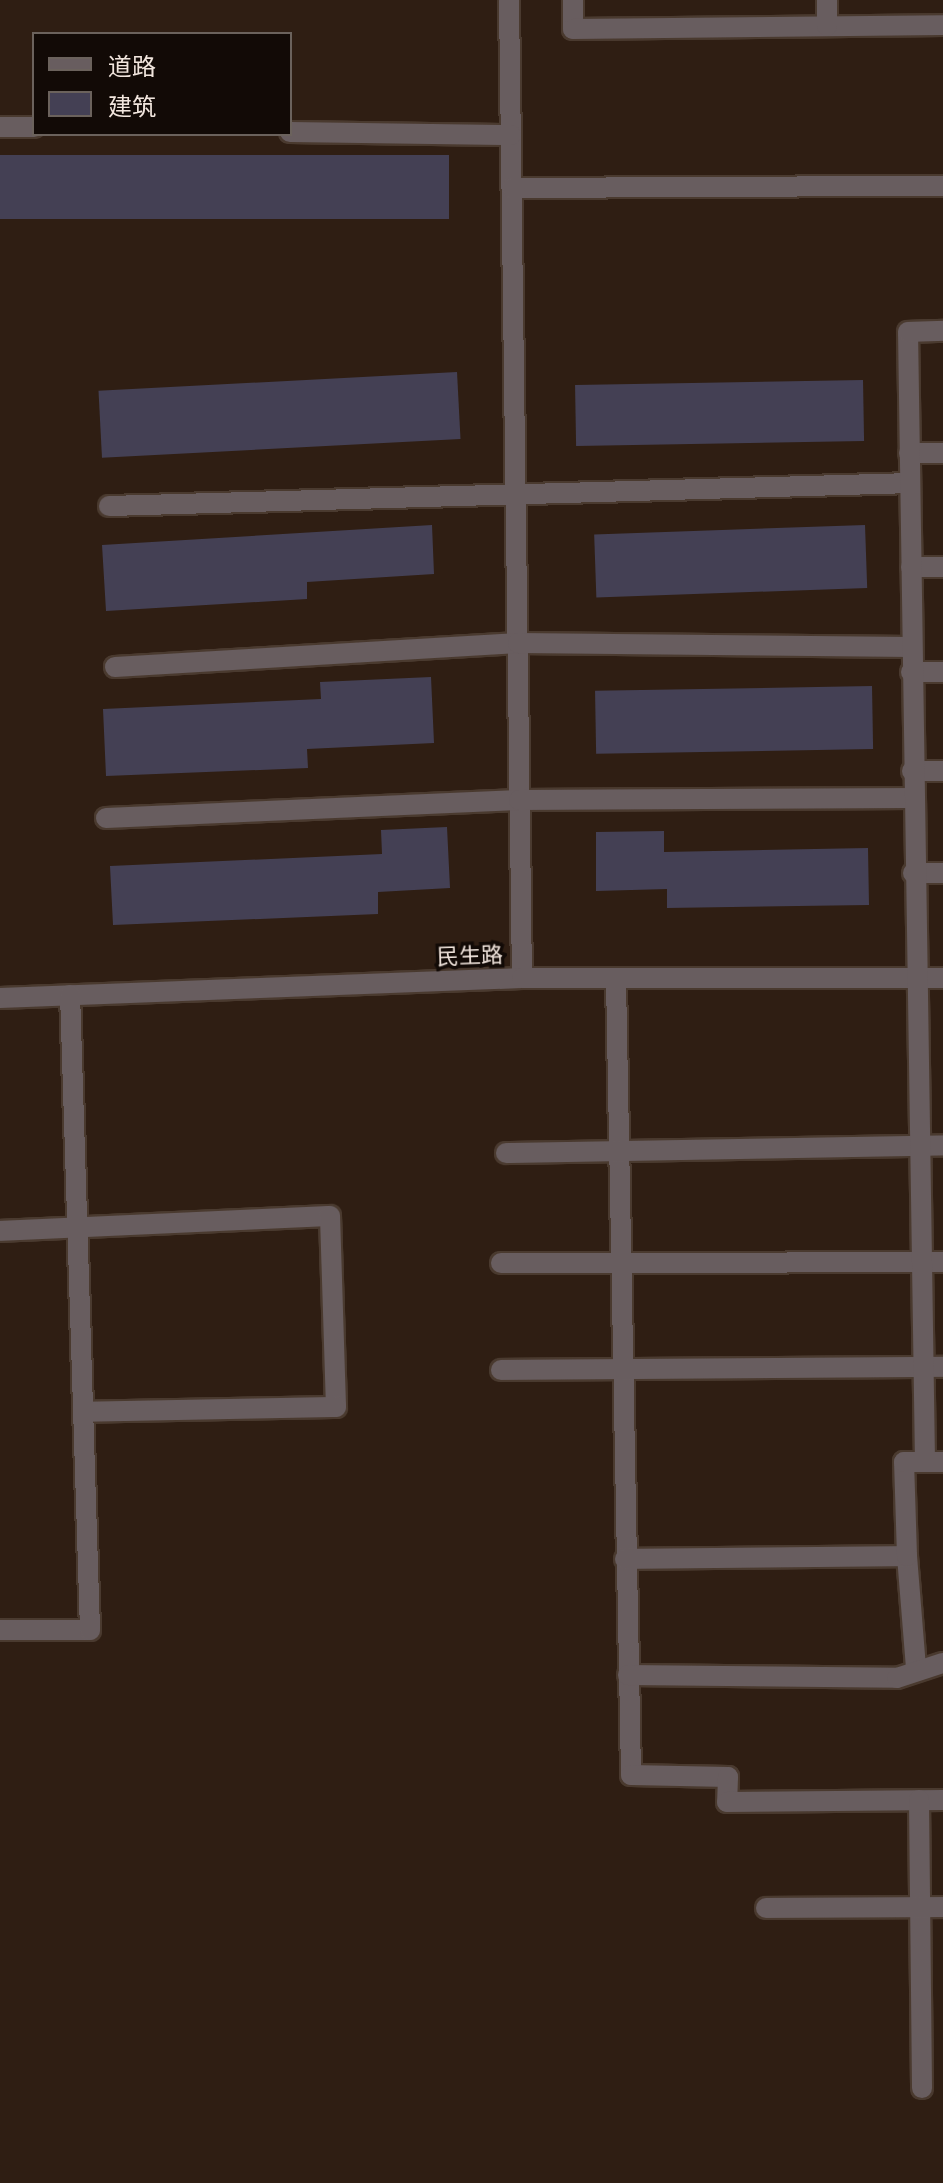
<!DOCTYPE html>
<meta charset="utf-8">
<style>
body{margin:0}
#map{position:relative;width:943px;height:2183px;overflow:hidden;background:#2f1e13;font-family:"Public Sans","Noto Sans SC",sans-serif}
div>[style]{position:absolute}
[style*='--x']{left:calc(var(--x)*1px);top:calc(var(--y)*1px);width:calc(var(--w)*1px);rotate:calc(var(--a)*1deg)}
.building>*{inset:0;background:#444054;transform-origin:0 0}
.roads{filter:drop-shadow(2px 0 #4a3a2f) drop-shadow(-2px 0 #4a3a2f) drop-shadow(0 2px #4a3a2f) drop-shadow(0 -2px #4a3a2f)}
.minor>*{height:20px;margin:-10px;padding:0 10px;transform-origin:10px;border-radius:10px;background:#685d5f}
span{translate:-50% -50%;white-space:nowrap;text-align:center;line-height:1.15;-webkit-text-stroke:7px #120a06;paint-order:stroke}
.street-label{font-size:22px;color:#f1e5dd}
.legend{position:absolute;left:32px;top:32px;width:260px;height:104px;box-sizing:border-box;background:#120a06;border:2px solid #6b625c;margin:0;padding:10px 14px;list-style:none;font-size:24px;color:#f1e5dd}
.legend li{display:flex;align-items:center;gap:16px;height:40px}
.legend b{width:40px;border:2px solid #6b625c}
</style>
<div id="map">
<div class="building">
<div style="left:449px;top:155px;width:64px;height:449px;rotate:90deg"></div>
<div style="left:457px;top:372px;width:67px;height:359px;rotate:87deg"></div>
<div style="left:863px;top:380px;width:61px;height:288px;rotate:89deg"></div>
<div style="clip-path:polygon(432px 525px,434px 574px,307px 582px,307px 599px,106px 611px,102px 545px)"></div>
<div style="left:865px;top:525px;width:63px;height:271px;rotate:88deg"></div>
<div style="clip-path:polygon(431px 677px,434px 743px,307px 749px,308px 768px,106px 776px,103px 709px,321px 699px,320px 682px)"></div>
<div style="left:872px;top:686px;width:63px;height:277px;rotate:89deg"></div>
<div style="clip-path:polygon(447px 827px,450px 888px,378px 892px,378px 914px,113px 925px,110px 866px,382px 854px,381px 830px)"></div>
<div style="clip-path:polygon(664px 831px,664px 852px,868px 848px,869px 905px,667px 908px,667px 889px,596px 891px,596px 832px)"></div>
</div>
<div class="roads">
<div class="minor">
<div style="--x:509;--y:0;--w:978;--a:89.24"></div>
<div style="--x:573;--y:0;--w:29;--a:90"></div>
<div style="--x:573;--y:29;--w:370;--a:-0.6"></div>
<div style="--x:827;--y:0;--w:26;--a:90"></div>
<div style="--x:0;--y:127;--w:34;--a:0"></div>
<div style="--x:290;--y:132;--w:221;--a:0.8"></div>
<div style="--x:512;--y:188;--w:431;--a:-0.3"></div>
<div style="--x:909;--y:453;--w:34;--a:0"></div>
<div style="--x:109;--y:506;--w:801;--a:-1.64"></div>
<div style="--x:911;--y:567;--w:32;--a:0"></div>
<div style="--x:115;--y:667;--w:404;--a:-3.4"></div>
<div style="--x:518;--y:643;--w:393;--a:0.6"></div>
<div style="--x:911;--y:672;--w:32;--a:0"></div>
<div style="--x:912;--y:771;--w:31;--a:0"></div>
<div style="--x:106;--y:818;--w:413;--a:-2.5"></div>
<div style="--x:519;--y:800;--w:394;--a:-0.3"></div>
<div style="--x:913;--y:873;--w:30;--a:0"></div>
<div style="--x:616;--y:979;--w:796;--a:88.92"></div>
<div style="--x:631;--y:1775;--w:97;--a:1.2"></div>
<div style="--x:728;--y:1777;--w:25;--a:92"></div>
<div style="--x:727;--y:1802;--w:216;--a:-0.5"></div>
<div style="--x:0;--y:998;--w:522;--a:-2.19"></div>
<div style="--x:522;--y:978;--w:421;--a:0"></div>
<div style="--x:506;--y:1153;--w:437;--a:-1"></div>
<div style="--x:0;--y:1231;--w:330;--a:-2.6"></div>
<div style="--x:330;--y:1216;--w:191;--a:88.2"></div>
<div style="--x:336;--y:1407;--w:253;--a:178.9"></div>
<div style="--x:501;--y:1263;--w:442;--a:-0.1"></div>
<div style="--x:501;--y:1370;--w:442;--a:-0.4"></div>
<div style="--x:925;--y:1462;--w:1130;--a:-90.86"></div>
<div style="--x:908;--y:332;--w:35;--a:-2"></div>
<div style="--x:907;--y:1556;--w:113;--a:85.4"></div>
<div style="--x:625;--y:1559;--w:282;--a:-0.6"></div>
<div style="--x:907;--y:1556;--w:94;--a:-91.8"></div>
<div style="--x:904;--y:1462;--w:39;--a:0"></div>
<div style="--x:0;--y:1630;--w:90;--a:0"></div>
<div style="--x:90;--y:1630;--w:635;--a:-91.8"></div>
<div style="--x:628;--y:1675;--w:269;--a:0.6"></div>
<div style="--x:897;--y:1678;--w:48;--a:-18.1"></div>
<div style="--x:919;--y:1800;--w:288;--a:89.4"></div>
<div style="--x:766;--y:1908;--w:177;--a:-0.3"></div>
</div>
</div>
<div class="street-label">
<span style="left:470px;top:956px;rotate:-2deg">民生路</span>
</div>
<ul class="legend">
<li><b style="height:10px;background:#685d5f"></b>道路</li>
<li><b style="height:22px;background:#444054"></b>建筑</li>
</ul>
</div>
